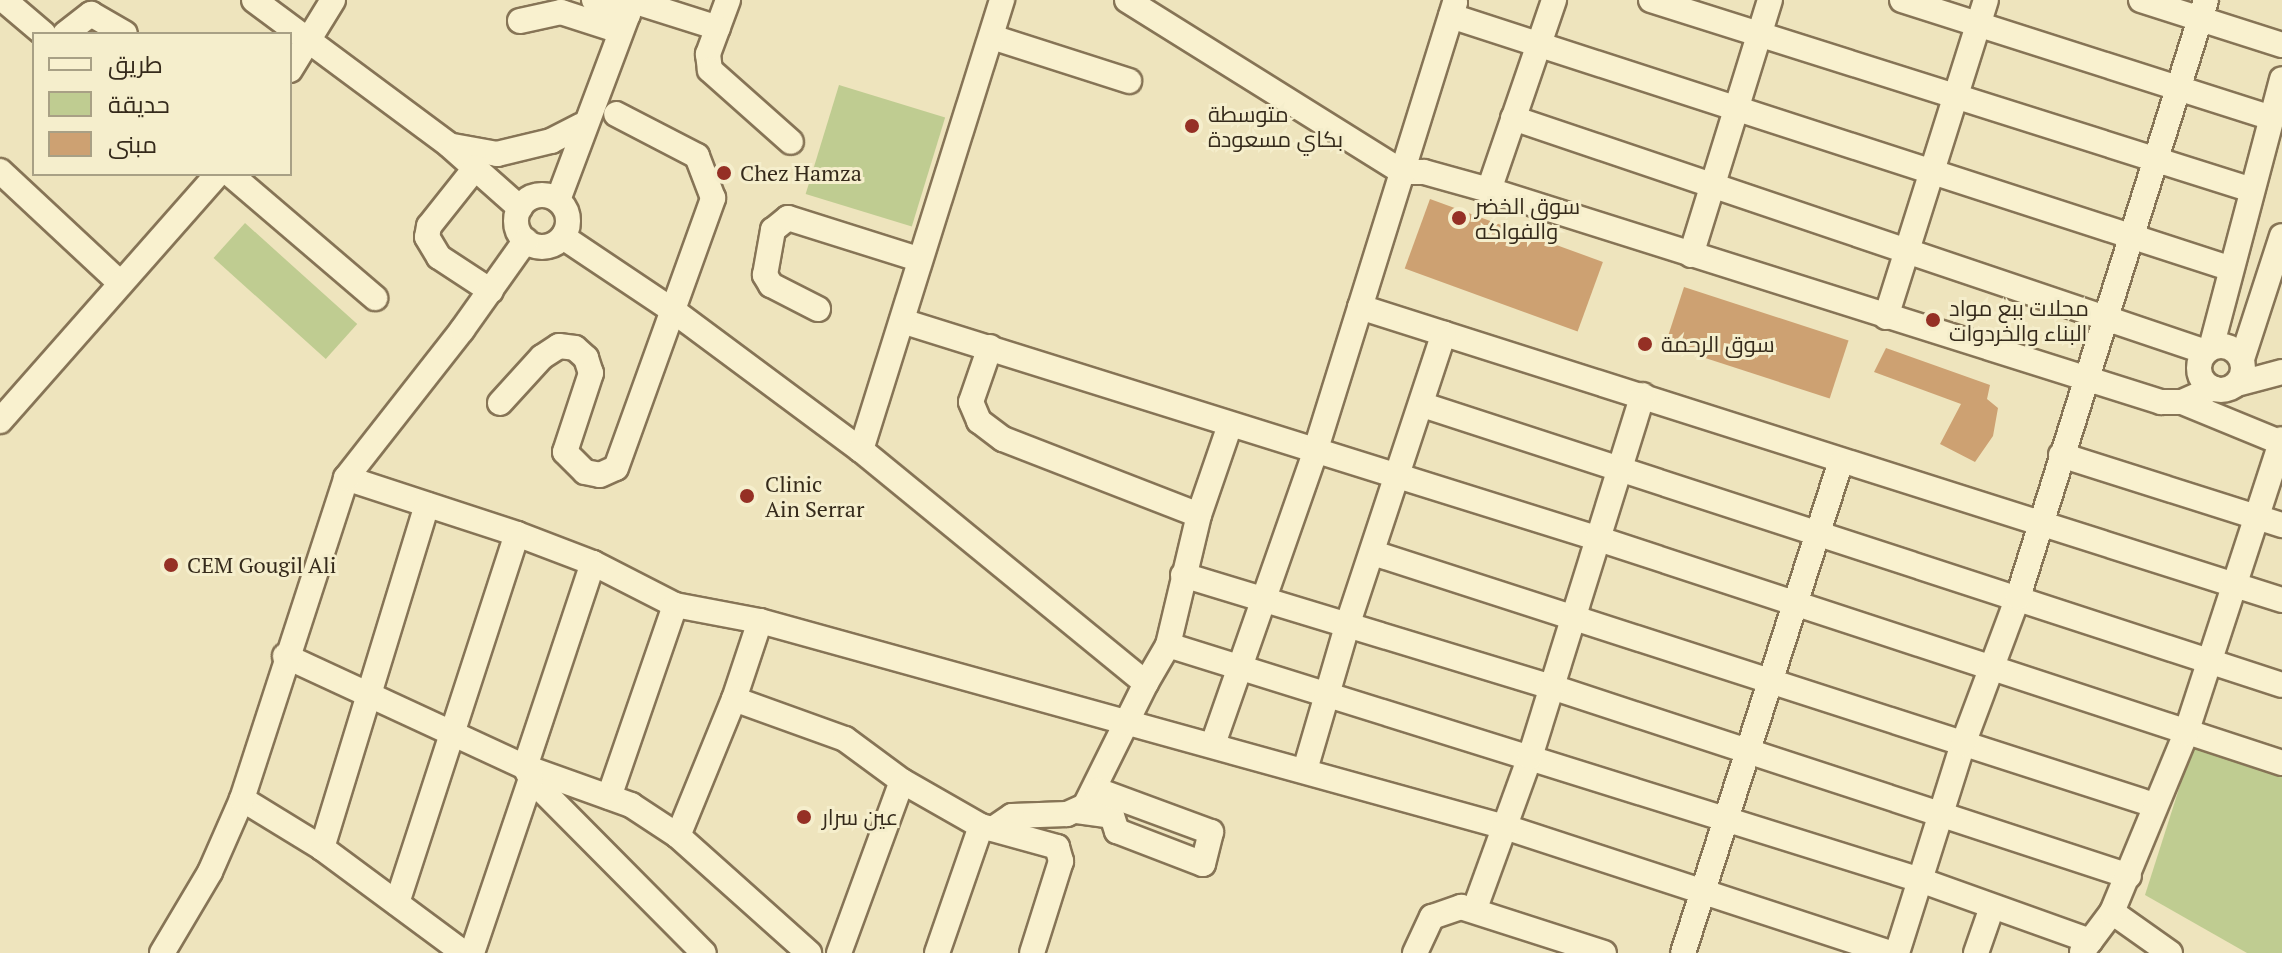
<!DOCTYPE html>
<meta charset="utf-8">
<style>
body{margin:0}
#map{position:relative;width:2282px;height:953px;overflow:hidden;background:#eee4bd;font-family:"PT Serif",Cairo,serif}
div>[style]{position:absolute}
[style*='--x']{left:calc(var(--x)*1px);top:calc(var(--y)*1px);width:calc(var(--w)*1px);rotate:calc(var(--a)*1deg)}
.green>*{inset:0;background:#bfcc91;transform-origin:0 0}
.building>*{inset:0;background:#cda172;transform-origin:0 0}
.roads{filter:drop-shadow(2px 0 #867456) drop-shadow(-2px 0 #867456) drop-shadow(0 2px #867456) drop-shadow(0 -2px #867456)}
.minor>*{height:24px;margin:-12px;padding:0 12px;transform-origin:12px;border-radius:12px;background:#f9f1cf}
.minor>.ring{margin:-12px;padding:0;box-sizing:content-box;background:none;border:24px solid #f9f1cf;border-radius:50%}
.dots>*{width:22px;height:22px;translate:-50% -50%;box-sizing:border-box;border:4px solid #f5eecc;border-radius:50%}
span{translate:-50% -50%;white-space:nowrap;text-align:center;line-height:1.15;-webkit-text-stroke:6px #f5eecc;paint-order:stroke}
.poi-label{font-size:22px;color:#352a1b}
.left{translate:0 -50%;text-align:left}
.legend{position:absolute;left:32px;top:32px;width:260px;height:144px;box-sizing:border-box;background:#f5eecc;border:2px solid #a8a085;margin:0;padding:10px 14px;list-style:none;font-size:24px;color:#352a1b}
.legend li{display:flex;align-items:center;gap:16px;height:40px}
.legend b{width:40px;border:2px solid #a8a085}
</style>
<div id="map">
<div class="green">
<div style="left:839px;top:85px;width:111px;height:114px;rotate:17deg"></div>
<div style="left:245px;top:223px;width:151px;height:47px;rotate:42deg"></div>
<div style="clip-path:polygon(2192px 748px,2282px 776px,2282px 953px,2247px 953px,2145px 895px)"></div>
</div>
<div class="building">
<div style="left:1430px;top:199px;width:184px;height:74px;rotate:20deg"></div>
<div style="left:1684px;top:287px;width:173px;height:61px;rotate:18deg"></div>
<div style="clip-path:polygon(1886px 348px,1990px 385px,1987px 399px,1998px 408px,1993px 436px,1975px 462px,1940px 444px,1961px 404px,1874px 372px)"></div>
</div>
<div class="roads">
<div class="minor">
<div style="--x:4;--y:0;--w:52;--a:40.4"></div>
<div style="--x:254;--y:0;--w:243;--a:36.6"></div>
<div style="--x:449;--y:145;--w:95;--a:41.6"></div>
<div style="--x:594;--y:0;--w:37;--a:24"></div>
<div style="--x:728;--y:0;--w:58;--a:110.3"></div>
<div style="--x:708;--y:54;--w:16;--a:83"></div>
<div style="--x:710;--y:70;--w:108;--a:41.6"></div>
<div style="--x:1127;--y:0;--w:324;--a:32"></div>
<div style="--x:1402;--y:172;--w:22;--a:0"></div>
<div style="--x:1424;--y:172;--w:67;--a:15.5"></div>
<div style="--x:1489;--y:190;--w:705;--a:17.51"></div>
<div style="--x:2161;--y:402;--w:21;--a:0"></div>
<div style="--x:2182;--y:402;--w:34;--a:-24"></div>
<div style="--x:1651;--y:0;--w:627;--a:17.54"></div>
<div style="--x:1902;--y:0;--w:387;--a:17.7"></div>
<div style="--x:2141;--y:0;--w:148;--a:17.7"></div>
<div style="--x:633;--y:1;--w:89;--a:17.6"></div>
<div style="--x:1451;--y:16;--w:818;--a:17.95"></div>
<div style="--x:520;--y:21;--w:42;--a:-12.4"></div>
<div style="--x:561;--y:12;--w:62;--a:17.9"></div>
<div style="--x:65;--y:34;--w:33;--a:-38"></div>
<div style="--x:91;--y:14;--w:39;--a:30"></div>
<div style="--x:992;--y:37;--w:144;--a:17.8"></div>
<div style="--x:290;--y:70;--w:82;--a:-58.4"></div>
<div style="--x:1513;--y:118;--w:731;--a:18.66"></div>
<div style="--x:453;--y:146;--w:45;--a:10.3"></div>
<div style="--x:497;--y:154;--w:56;--a:-13.5"></div>
<div style="--x:551;--y:141;--w:34;--a:-27"></div>
<div style="--x:476;--y:167;--w:75;--a:128.5"></div>
<div style="--x:429;--y:226;--w:11;--a:100"></div>
<div style="--x:427;--y:237;--w:23;--a:59"></div>
<div style="--x:439;--y:257;--w:62;--a:33.2"></div>
<div style="--x:0;--y:171;--w:164;--a:43"></div>
<div style="--x:230;--y:174;--w:191;--a:40.5"></div>
<div style="--x:1489;--y:190;--w:201;--a:-71.1"></div>
<div class="ring" style="left:516px;top:195px;width:28px;height:28px"></div>
<div style="--x:558;--y:200;--w:214;--a:-69.4"></div>
<div style="--x:563;--y:237;--w:135;--a:33.8"></div>
<div style="--x:675;--y:312;--w:232;--a:36.6"></div>
<div style="--x:861;--y:450;--w:368;--a:39.3"></div>
<div style="--x:1146;--y:683;--w:137;--a:116.4"></div>
<div style="--x:1085;--y:806;--w:20;--a:156"></div>
<div style="--x:1067;--y:814;--w:55;--a:177.9"></div>
<div style="--x:1012;--y:816;--w:23;--a:146"></div>
<div style="--x:1691;--y:255;--w:267;--a:-72.8"></div>
<div style="--x:1360;--y:307;--w:967;--a:17.63"></div>
<div style="--x:818;--y:309;--w:53;--a:-152.9"></div>
<div style="--x:771;--y:285;--w:12;--a:-121"></div>
<div style="--x:765;--y:275;--w:46;--a:-79.9"></div>
<div style="--x:773;--y:230;--w:19;--a:-39"></div>
<div style="--x:788;--y:218;--w:136;--a:17.5"></div>
<div style="--x:1886;--y:317;--w:332;--a:-72.5"></div>
<div style="--x:902;--y:321;--w:727;--a:17.36"></div>
<div style="--x:1596;--y:538;--w:722;--a:18.16"></div>
<div class="ring" style="left:2199px;top:346px;width:20px;height:20px"></div>
<div style="--x:990;--y:347;--w:58;--a:109.1"></div>
<div style="--x:971;--y:402;--w:21;--a:67"></div>
<div style="--x:979;--y:421;--w:30;--a:37"></div>
<div style="--x:1003;--y:439;--w:210;--a:21.2"></div>
<div style="--x:2211;--y:348;--w:278;--a:-75.2"></div>
<div style="--x:2242;--y:359;--w:129;--a:-72"></div>
<div style="--x:2237;--y:384;--w:47;--a:-14.9"></div>
<div style="--x:2182;--y:402;--w:108;--a:22.3"></div>
<div style="--x:500;--y:403;--w:62;--a:-47.6"></div>
<div style="--x:542;--y:357;--w:20;--a:-33"></div>
<div style="--x:559;--y:346;--w:16;--a:7"></div>
<div style="--x:575;--y:348;--w:15;--a:42"></div>
<div style="--x:586;--y:358;--w:16;--a:72"></div>
<div style="--x:591;--y:373;--w:83;--a:108.2"></div>
<div style="--x:565;--y:452;--w:28;--a:45"></div>
<div style="--x:585;--y:472;--w:15;--a:11"></div>
<div style="--x:600;--y:475;--w:17;--a:-24"></div>
<div style="--x:616;--y:468;--w:287;--a:-70.2"></div>
<div style="--x:713;--y:198;--w:45;--a:-110.9"></div>
<div style="--x:697;--y:156;--w:91;--a:-152.6"></div>
<div style="--x:1423;--y:405;--w:903;--a:18.05"></div>
<div style="--x:0;--y:421;--w:329;--a:-48.6"></div>
<div style="--x:861;--y:450;--w:472;--a:-72.6"></div>
<div style="--x:2061;--y:455;--w:232;--a:17.6"></div>
<div style="--x:346;--y:478;--w:180;--a:18.1"></div>
<div style="--x:517;--y:534;--w:81;--a:20.9"></div>
<div style="--x:593;--y:563;--w:92;--a:27.1"></div>
<div style="--x:675;--y:605;--w:86;--a:10.7"></div>
<div style="--x:760;--y:621;--w:773;--a:15.46"></div>
<div style="--x:1505;--y:827;--w:405;--a:18.1"></div>
<div style="--x:1373;--y:553;--w:821;--a:17.88"></div>
<div style="--x:1183;--y:575;--w:386;--a:16.9"></div>
<div style="--x:1552;--y:687;--w:607;--a:18.14"></div>
<div style="--x:760;--y:621;--w:82;--a:108.4"></div>
<div style="--x:734;--y:699;--w:118;--a:19.8"></div>
<div style="--x:845;--y:739;--w:71;--a:36.4"></div>
<div style="--x:902;--y:781;--w:91;--a:29.7"></div>
<div style="--x:981;--y:826;--w:79;--a:15.4"></div>
<div style="--x:1057;--y:847;--w:15;--a:74"></div>
<div style="--x:1061;--y:861;--w:96;--a:107.5"></div>
<div style="--x:1168;--y:645;--w:788;--a:17.35"></div>
<div style="--x:1920;--y:880;--w:181;--a:19.7"></div>
<div style="--x:285;--y:656;--w:264;--a:24.8"></div>
<div style="--x:525;--y:767;--w:113;--a:19.7"></div>
<div style="--x:631;--y:805;--w:56;--a:33.4"></div>
<div style="--x:678;--y:836;--w:176;--a:41.8"></div>
<div style="--x:1146;--y:683;--w:44;--a:-59.9"></div>
<div style="--x:1168;--y:645;--w:134;--a:-76.6"></div>
<div style="--x:1199;--y:515;--w:95;--a:-71"></div>
<div style="--x:1213;--y:744;--w:309;--a:-70.7"></div>
<div style="--x:1315;--y:452;--w:471;--a:-72.7"></div>
<div style="--x:1305;--y:770;--w:153;--a:-73.7"></div>
<div style="--x:1348;--y:623;--w:305;--a:-71.7"></div>
<div style="--x:531;--y:779;--w:245;--a:45.2"></div>
<div style="--x:609;--y:797;--w:203;--a:-71"></div>
<div style="--x:242;--y:799;--w:94;--a:31.5"></div>
<div style="--x:322;--y:848;--w:177;--a:36.5"></div>
<div style="--x:1077;--y:811;--w:35;--a:8"></div>
<div style="--x:1112;--y:816;--w:16;--a:72"></div>
<div style="--x:1117;--y:831;--w:92;--a:21"></div>
<div style="--x:1203;--y:864;--w:33;--a:-76"></div>
<div style="--x:1211;--y:832;--w:121;--a:-159.8"></div>
<div style="--x:678;--y:836;--w:148;--a:-67.8"></div>
<div style="--x:322;--y:848;--w:359;--a:-73"></div>
<div style="--x:397;--y:903;--w:388;--a:-72"></div>
<div style="--x:1475;--y:908;--w:161;--a:-70"></div>
<div style="--x:1530;--y:757;--w:379;--a:-72.7"></div>
<div style="--x:2112;--y:912;--w:71;--a:35.3"></div>
<div style="--x:2082;--y:952;--w:50;--a:-53.1"></div>
<div style="--x:2112;--y:912;--w:194;--a:-67.5"></div>
<div style="--x:2186;--y:733;--w:309;--a:-71.9"></div>
<div style="--x:162;--y:953;--w:94;--a:-59.3"></div>
<div style="--x:210;--y:872;--w:80;--a:-66.3"></div>
<div style="--x:242;--y:799;--w:337;--a:-72"></div>
<div style="--x:346;--y:478;--w:188;--a:-51.9"></div>
<div style="--x:462;--y:330;--w:110;--a:-54.6"></div>
<div style="--x:472;--y:953;--w:184;--a:-71.3"></div>
<div style="--x:531;--y:779;--w:13;--a:-117"></div>
<div style="--x:525;--y:767;--w:215;--a:-71.6"></div>
<div style="--x:839;--y:953;--w:183;--a:-69.9"></div>
<div style="--x:937;--y:953;--w:134;--a:-70.9"></div>
<div style="--x:1415;--y:953;--w:40;--a:-65"></div>
<div style="--x:1432;--y:917;--w:31;--a:-19"></div>
<div style="--x:1461;--y:907;--w:150;--a:17.8"></div>
<div style="--x:1683;--y:953;--w:514;--a:-72.2"></div>
<div style="--x:1897;--y:953;--w:219;--a:-72.5"></div>
<div style="--x:1963;--y:744;--w:157;--a:-69.5"></div>
<div style="--x:2018;--y:597;--w:626;--a:-72.52"></div>
<div style="--x:1976;--y:953;--w:49;--a:-70.8"></div>
</div>
</div>
<div class="dots">
<div style="left:1192px;top:126px;background:#953025"></div>
<div style="left:724px;top:173px;background:#953025"></div>
<div style="left:1459px;top:218px;background:#953025"></div>
<div style="left:1933px;top:320px;background:#953025"></div>
<div style="left:1645px;top:344px;background:#953025"></div>
<div style="left:747px;top:496px;background:#953025"></div>
<div style="left:171px;top:565px;background:#953025"></div>
<div style="left:804px;top:817px;background:#953025"></div>
</div>
<div class="poi-label">
<span class="left" style="left:1208px;top:126px">متوسطة<br>بكاي مسعودة</span>
<span class="left" style="left:740px;top:173px">Chez Hamza</span>
<span class="left" style="left:1475px;top:218px">سوق الخضر<br>والفواكه</span>
<span class="left" style="left:1949px;top:320px">محلات ببع مواد<br>البناء والخردوات</span>
<span class="left" style="left:1661px;top:344px">سوق الرحمة</span>
<span class="left" style="left:765px;top:496px">Clinic<br>Ain Serrar</span>
<span class="left" style="left:187px;top:565px">CEM Gougil Ali</span>
<span class="left" style="left:822px;top:817px">عين سرار</span>
</div>
<ul class="legend">
<li><b style="height:10px;background:#f9f1cf"></b>طريق</li>
<li><b style="height:22px;background:#bfcc91"></b>حديقة</li>
<li><b style="height:22px;background:#cda172"></b>مبنى</li>
</ul>
</div>
